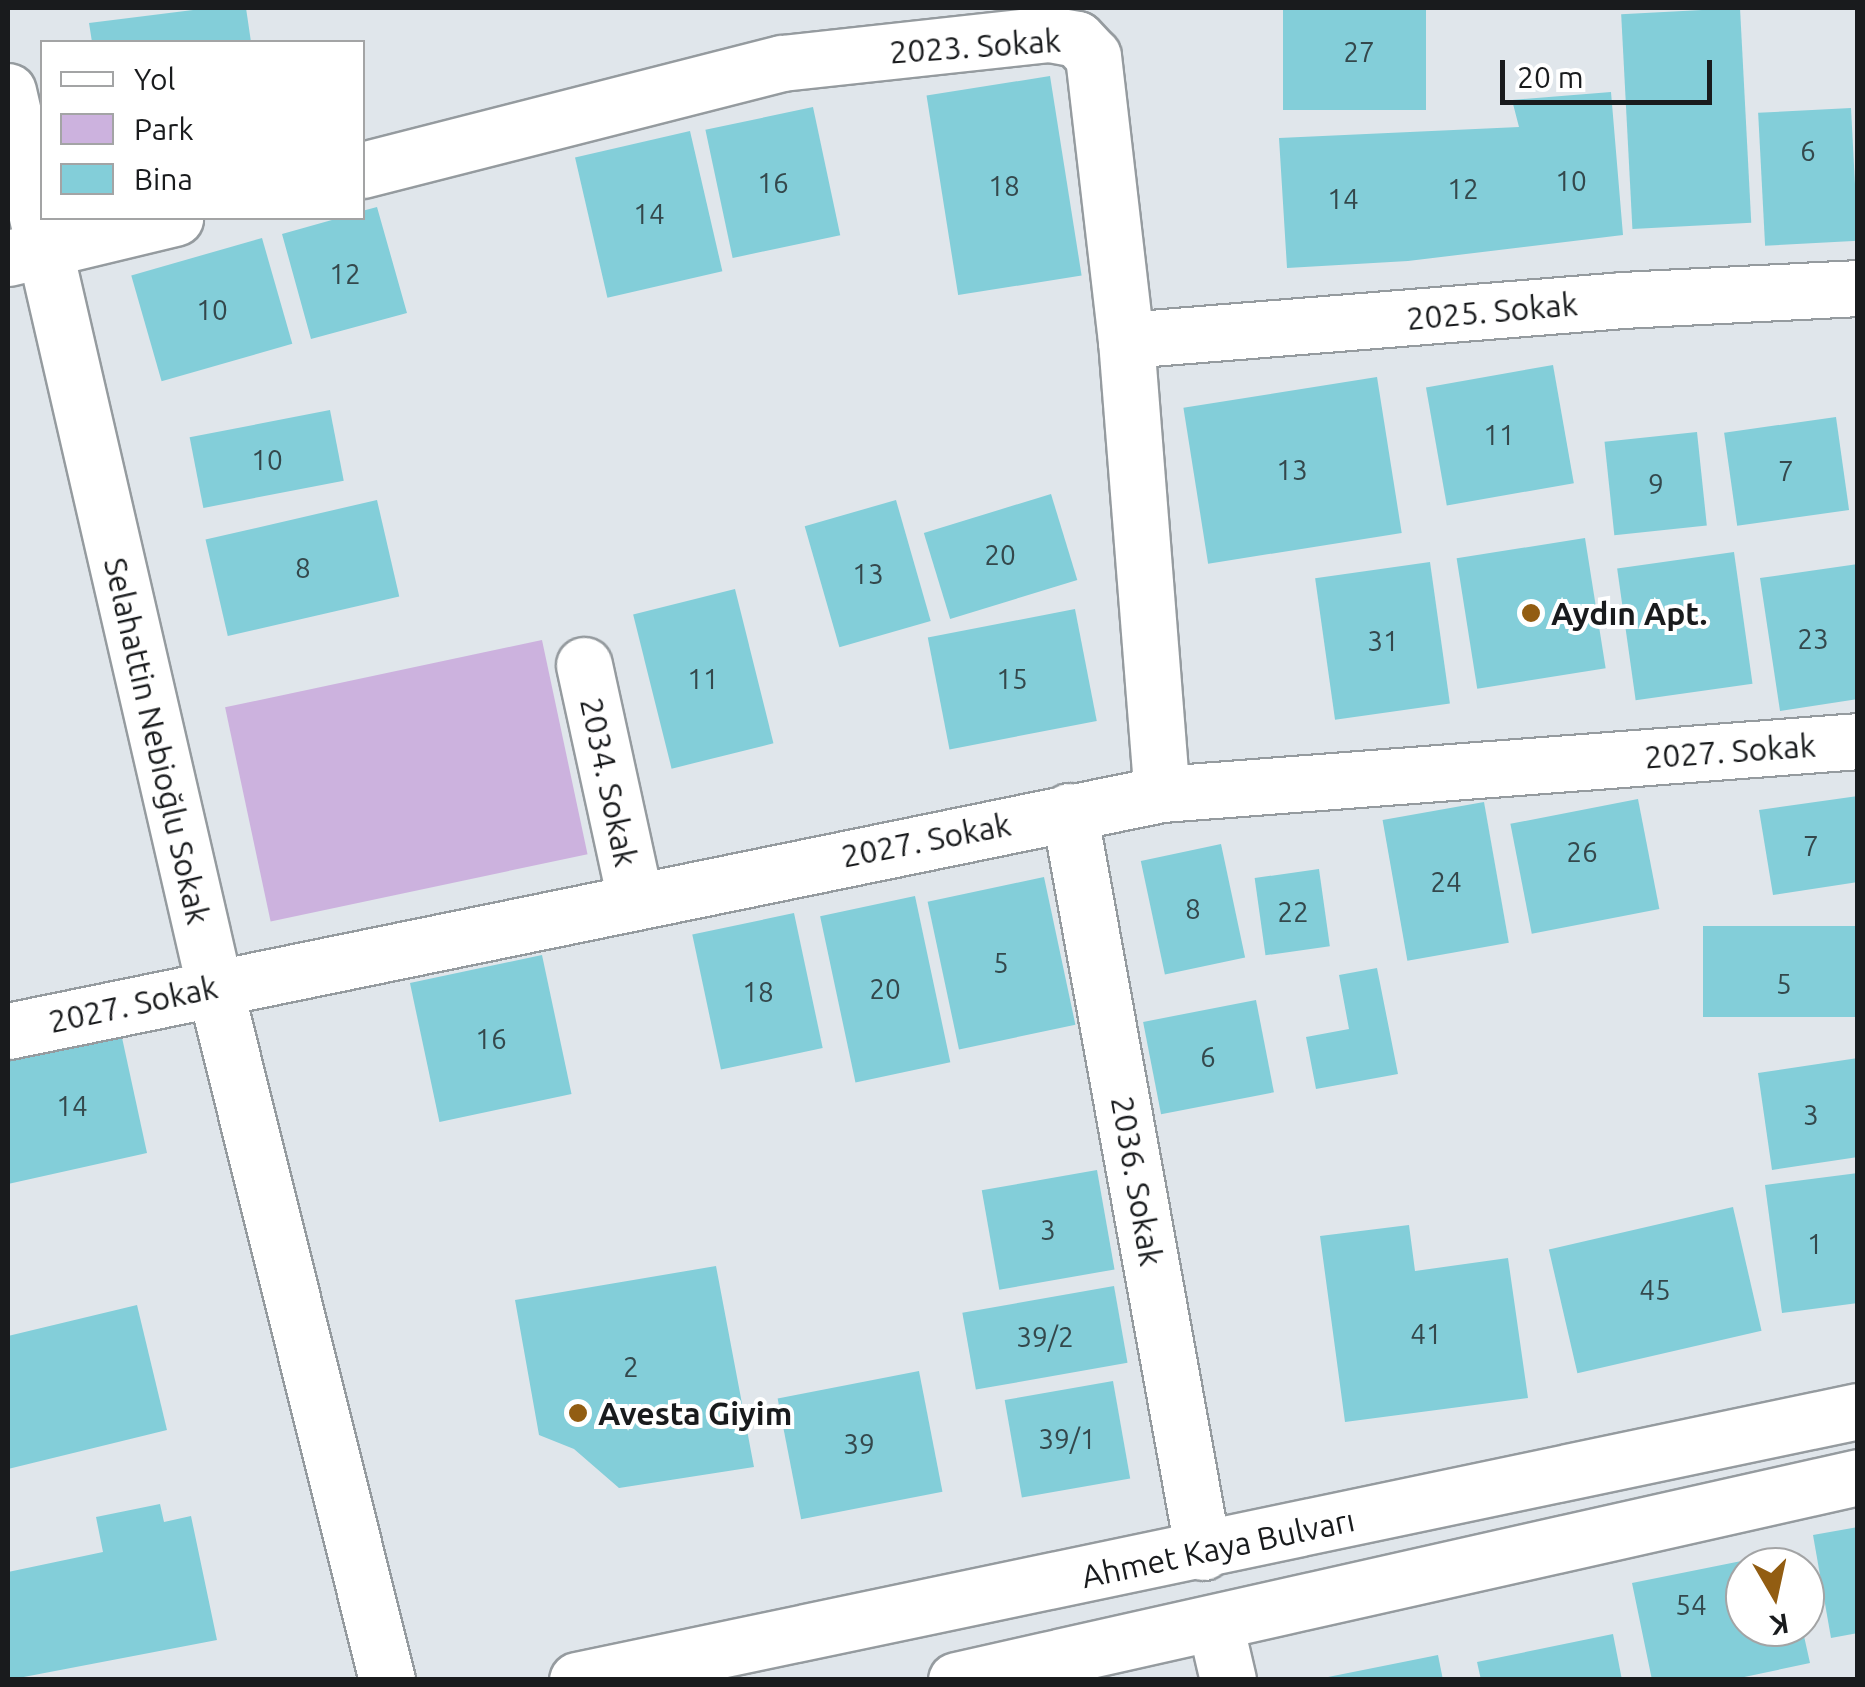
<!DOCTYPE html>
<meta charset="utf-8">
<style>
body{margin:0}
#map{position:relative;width:1865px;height:1687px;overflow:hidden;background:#e0e6eb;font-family:Ubuntu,sans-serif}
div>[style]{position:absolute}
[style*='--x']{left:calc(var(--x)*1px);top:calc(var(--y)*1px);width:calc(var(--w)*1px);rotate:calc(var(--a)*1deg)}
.green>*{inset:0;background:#ccb2de;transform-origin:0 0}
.building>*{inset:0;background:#83ced9;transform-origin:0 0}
.roads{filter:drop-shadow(2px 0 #959b9f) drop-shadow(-2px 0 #959b9f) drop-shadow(0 2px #959b9f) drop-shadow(0 -2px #959b9f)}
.minor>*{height:55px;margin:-27.5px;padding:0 27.5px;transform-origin:27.5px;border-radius:27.5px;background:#fff}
.major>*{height:55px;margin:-27.5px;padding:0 27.5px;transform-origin:27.5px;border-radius:27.5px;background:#fff}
.dots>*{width:28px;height:28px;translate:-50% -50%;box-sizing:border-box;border:5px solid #fff;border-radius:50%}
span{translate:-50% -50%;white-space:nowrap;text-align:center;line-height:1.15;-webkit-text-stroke:8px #fff;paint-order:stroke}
.number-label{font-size:28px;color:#34484c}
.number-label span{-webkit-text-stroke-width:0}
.street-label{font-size:32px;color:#191b1d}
.poi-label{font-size:32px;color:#191b1d;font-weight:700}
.left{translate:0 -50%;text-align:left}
.frame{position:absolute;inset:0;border:10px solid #191b1d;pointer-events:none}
.legend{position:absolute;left:40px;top:40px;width:325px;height:180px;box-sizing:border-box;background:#fff;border:2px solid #a3a4a5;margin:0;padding:12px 18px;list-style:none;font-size:30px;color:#191b1d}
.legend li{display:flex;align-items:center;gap:20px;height:50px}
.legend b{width:50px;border:2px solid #a3a4a5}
.north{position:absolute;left:1725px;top:1547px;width:100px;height:100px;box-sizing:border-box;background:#fff;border:2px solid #a3a4a5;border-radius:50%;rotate:171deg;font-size:28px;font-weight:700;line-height:40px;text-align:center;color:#191b1d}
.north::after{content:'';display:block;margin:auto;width:35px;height:45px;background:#925d12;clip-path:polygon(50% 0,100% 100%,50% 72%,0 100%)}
.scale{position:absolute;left:1500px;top:60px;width:212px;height:45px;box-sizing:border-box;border:5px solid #191b1d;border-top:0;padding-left:12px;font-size:30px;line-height:35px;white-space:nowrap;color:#191b1d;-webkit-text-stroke:8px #fff;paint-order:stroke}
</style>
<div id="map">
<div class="green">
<div style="left:542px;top:640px;width:219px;height:324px;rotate:78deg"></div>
</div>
<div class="building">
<div style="clip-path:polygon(209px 8px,246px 8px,251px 42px,92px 42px,89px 23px)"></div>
<div style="left:1283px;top:8px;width:143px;height:102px"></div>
<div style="left:1740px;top:8px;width:215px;height:119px;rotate:87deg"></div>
<div style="left:1050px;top:76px;width:202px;height:125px;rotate:81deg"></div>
<div style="clip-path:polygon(1611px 92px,1623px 235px,1408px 261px,1287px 268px,1279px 138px,1519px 127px,1512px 100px)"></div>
<div style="left:813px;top:107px;width:131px;height:110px;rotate:78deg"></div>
<div style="left:1851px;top:108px;width:133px;height:93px;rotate:87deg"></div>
<div style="left:690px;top:131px;width:144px;height:118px;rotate:77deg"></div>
<div style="clip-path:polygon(377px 207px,407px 313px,311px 339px,282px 234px,339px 218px,362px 218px,362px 211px)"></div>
<div style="left:262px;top:238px;width:110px;height:136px;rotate:74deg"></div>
<div style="left:1553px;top:365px;width:120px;height:129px;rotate:80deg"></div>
<div style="left:1377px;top:377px;width:158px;height:196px;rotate:81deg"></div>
<div style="left:330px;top:410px;width:72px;height:143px;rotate:79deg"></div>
<div style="left:1836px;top:417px;width:94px;height:113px;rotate:82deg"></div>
<div style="left:1697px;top:432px;width:94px;height:93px;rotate:84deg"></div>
<div style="left:1051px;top:494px;width:90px;height:133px;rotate:73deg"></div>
<div style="left:377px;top:500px;width:99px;height:176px;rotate:77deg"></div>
<div style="left:896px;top:500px;width:126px;height:95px;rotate:74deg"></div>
<div style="left:1585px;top:538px;width:132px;height:130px;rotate:81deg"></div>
<div style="left:1734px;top:552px;width:133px;height:118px;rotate:82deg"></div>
<div style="left:1430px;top:562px;width:143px;height:116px;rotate:82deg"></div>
<div style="clip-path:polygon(1858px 564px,1858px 699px,1780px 711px,1760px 578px)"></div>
<div style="left:735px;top:589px;width:159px;height:105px;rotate:76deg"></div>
<div style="left:1075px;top:609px;width:114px;height:150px;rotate:79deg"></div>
<div style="clip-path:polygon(1858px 796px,1858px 882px,1773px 895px,1759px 810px)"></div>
<div style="left:1638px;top:799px;width:112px;height:130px;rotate:79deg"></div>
<div style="left:1484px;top:802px;width:143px;height:103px;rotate:80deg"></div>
<div style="left:1221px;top:844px;width:116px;height:82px;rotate:78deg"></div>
<div style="left:1319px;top:869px;width:78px;height:65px;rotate:82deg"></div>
<div style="left:1044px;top:877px;width:151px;height:119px;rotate:78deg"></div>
<div style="left:915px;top:896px;width:170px;height:97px;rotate:78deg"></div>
<div style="left:794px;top:913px;width:138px;height:104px;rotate:78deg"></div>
<div style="left:1858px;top:926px;width:91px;height:155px;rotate:90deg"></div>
<div style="left:542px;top:955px;width:142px;height:135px;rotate:78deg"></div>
<div style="clip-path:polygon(1377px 968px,1398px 1074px,1316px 1089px,1306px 1037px,1349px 1029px,1339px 975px)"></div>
<div style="left:1256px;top:1000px;width:94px;height:115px;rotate:79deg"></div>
<div style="clip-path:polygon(121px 1033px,147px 1153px,8px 1184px,8px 1060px)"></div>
<div style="clip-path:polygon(1858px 1058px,1858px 1157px,1772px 1170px,1758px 1073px)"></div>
<div style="left:1097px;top:1170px;width:101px;height:117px;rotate:80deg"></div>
<div style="clip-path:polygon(1858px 1173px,1858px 1303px,1782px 1313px,1765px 1185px)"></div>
<div style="left:1733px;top:1207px;width:127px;height:189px;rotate:77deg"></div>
<div style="clip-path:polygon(1409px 1225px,1415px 1271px,1508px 1258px,1528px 1398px,1345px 1422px,1320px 1236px)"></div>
<div style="clip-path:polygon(716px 1266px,754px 1467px,619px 1488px,574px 1449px,539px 1435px,515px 1300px)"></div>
<div style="left:1114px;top:1286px;width:78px;height:154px;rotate:80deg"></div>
<div style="clip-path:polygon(137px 1305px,167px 1430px,8px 1469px,8px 1336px)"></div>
<div style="left:919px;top:1371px;width:123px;height:144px;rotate:79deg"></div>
<div style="left:1113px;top:1381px;width:99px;height:110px;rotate:80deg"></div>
<div style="clip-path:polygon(160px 1504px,164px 1522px,191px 1516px,217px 1640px,8px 1680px,8px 1572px,103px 1552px,96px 1517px)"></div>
<div style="clip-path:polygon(1858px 1527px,1858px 1633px,1831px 1638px,1813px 1535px)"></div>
<div style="clip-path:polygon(1786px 1552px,1789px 1567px,1745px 1567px,1745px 1627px,1802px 1627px,1810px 1663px,1730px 1680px,1652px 1680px,1632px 1583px)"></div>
<div style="clip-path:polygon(1613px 1634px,1622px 1680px,1481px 1680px,1477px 1662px)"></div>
<div style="clip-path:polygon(1438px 1655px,1443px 1680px,1324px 1680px,1323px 1678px)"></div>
</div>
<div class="roads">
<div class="minor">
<div style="--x:8;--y:91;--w:917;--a:77.02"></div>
<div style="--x:214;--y:985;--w:716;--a:76.02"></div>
<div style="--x:362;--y:170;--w:433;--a:-14.3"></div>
<div style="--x:782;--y:63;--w:269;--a:-6.2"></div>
<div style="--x:1049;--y:34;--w:28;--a:10"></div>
<div style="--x:1077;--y:39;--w:23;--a:47"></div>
<div style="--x:1093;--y:56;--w:286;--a:83.4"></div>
<div style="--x:1126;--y:340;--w:455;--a:85.5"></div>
<div style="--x:8;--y:258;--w:172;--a:-13.5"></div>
<div style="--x:1126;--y:340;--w:498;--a:-4.6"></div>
<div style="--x:1622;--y:300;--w:236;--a:-2.9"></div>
<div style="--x:584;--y:665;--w:239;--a:77.7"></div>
<div style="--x:1069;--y:811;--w:753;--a:79.75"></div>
<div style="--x:8;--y:1031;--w:1178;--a:-11.61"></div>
<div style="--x:1162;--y:794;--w:698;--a:-4.35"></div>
<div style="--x:1215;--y:1624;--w:57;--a:76.9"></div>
</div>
<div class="major">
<div style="--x:577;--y:1680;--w:1309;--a:-11.86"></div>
<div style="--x:956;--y:1680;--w:925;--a:-12.68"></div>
</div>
</div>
<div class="dots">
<div style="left:1531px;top:613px;background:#925d12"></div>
<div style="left:578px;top:1413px;background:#925d12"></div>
</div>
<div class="number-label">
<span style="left:1359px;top:52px">27</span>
<span style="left:1808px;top:151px">6</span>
<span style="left:1571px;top:181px">10</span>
<span style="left:773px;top:183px">16</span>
<span style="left:1004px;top:186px">18</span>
<span style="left:1463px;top:189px">12</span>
<span style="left:1343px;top:199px">14</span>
<span style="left:649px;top:214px">14</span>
<span style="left:345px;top:274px">12</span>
<span style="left:212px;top:310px">10</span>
<span style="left:1499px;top:435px">11</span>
<span style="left:267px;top:460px">10</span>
<span style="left:1292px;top:470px">13</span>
<span style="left:1786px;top:471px">7</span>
<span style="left:1656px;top:484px">9</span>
<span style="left:1000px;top:555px">20</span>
<span style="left:303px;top:568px">8</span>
<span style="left:868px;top:574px">13</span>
<span style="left:1813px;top:639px">23</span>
<span style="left:1383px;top:641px">31</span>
<span style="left:703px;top:679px">11</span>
<span style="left:1012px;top:679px">15</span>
<span style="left:1811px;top:846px">7</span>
<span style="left:1582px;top:852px">26</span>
<span style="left:1446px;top:882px">24</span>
<span style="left:1193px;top:909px">8</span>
<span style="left:1293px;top:912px">22</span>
<span style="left:1001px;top:963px">5</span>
<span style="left:1784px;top:984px">5</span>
<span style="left:885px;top:989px">20</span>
<span style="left:758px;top:992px">18</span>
<span style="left:491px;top:1039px">16</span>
<span style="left:1208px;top:1057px">6</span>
<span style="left:72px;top:1106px">14</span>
<span style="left:1811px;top:1115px">3</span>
<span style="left:1048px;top:1230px">3</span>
<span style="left:1815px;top:1244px">1</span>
<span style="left:1655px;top:1290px">45</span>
<span style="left:1426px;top:1334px">41</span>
<span style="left:1045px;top:1337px">39/2</span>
<span style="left:631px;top:1367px">2</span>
<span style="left:1067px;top:1439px">39/1</span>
<span style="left:859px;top:1444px">39</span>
<span style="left:1691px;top:1605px">54</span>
</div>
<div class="street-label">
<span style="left:975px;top:46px;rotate:-4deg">2023. Sokak</span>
<span style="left:1492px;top:311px;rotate:-5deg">2025. Sokak</span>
<span style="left:157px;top:741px;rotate:77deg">Selahattin Nebioğlu Sokak</span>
<span style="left:1730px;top:751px;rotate:-4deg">2027. Sokak</span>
<span style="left:609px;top:782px;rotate:78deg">2034. Sokak</span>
<span style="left:926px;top:840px;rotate:-11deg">2027. Sokak</span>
<span style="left:133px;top:1004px;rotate:-12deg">2027. Sokak</span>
<span style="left:1137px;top:1181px;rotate:80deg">2036. Sokak</span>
<span style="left:1218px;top:1548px;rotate:-12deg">Ahmet Kaya Bulvarı</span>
</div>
<div class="poi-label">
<span class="left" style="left:1551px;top:613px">Aydın Apt.</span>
<span class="left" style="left:598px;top:1413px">Avesta Giyim</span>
</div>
<div class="frame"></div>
<ul class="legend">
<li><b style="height:12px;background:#fff"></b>Yol</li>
<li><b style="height:28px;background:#ccb2de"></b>Park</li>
<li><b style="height:28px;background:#83ced9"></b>Bina</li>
</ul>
<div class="north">K</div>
<div class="scale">20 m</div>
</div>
